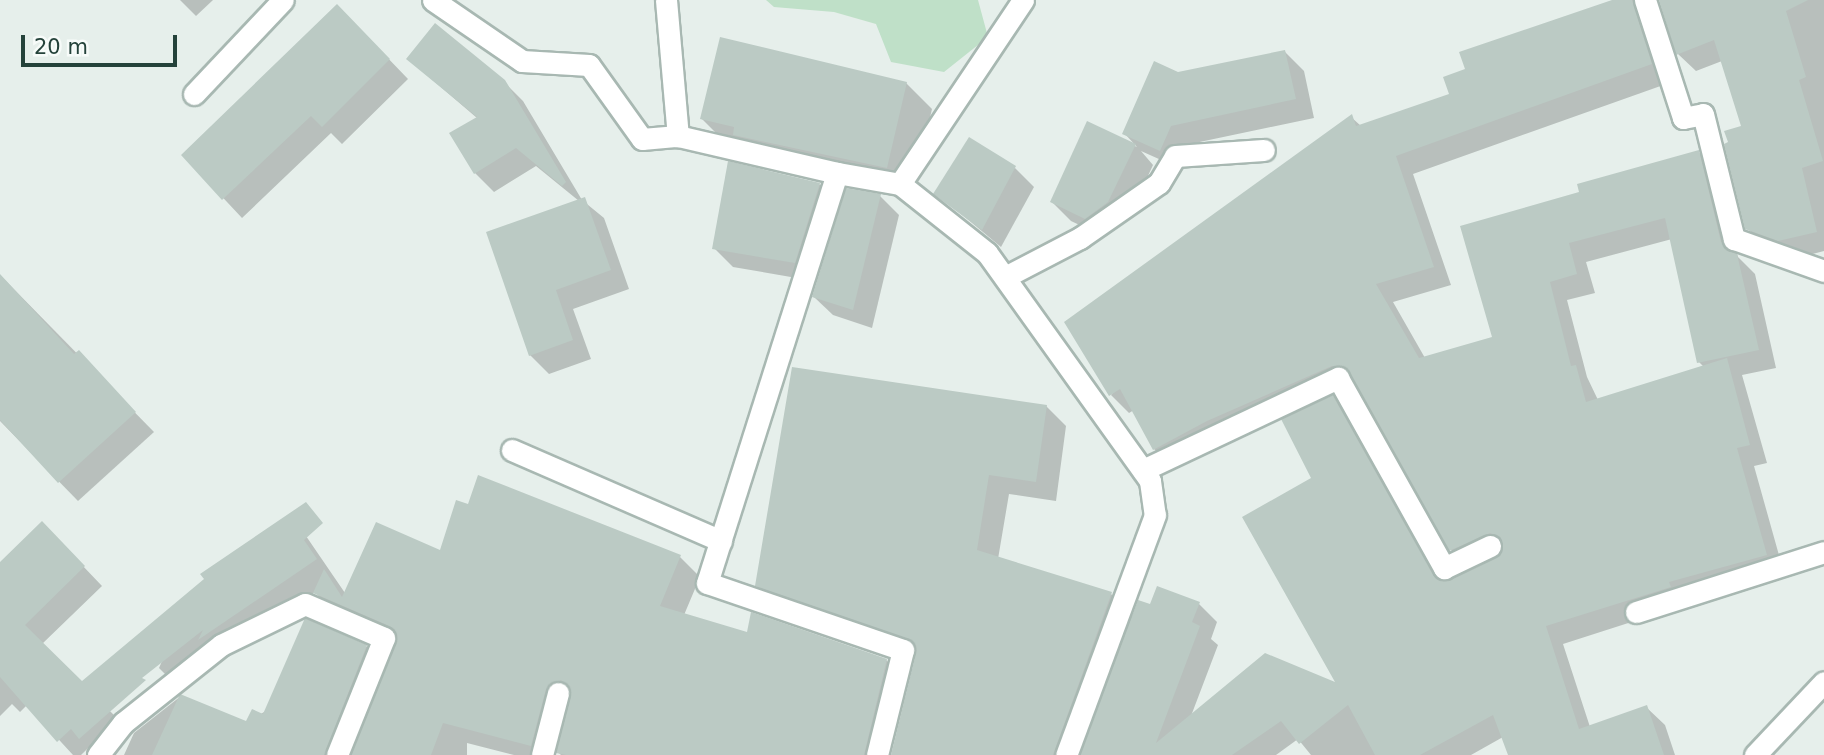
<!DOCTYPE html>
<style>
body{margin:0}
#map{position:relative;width:1824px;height:755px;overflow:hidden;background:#e6efeb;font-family:"DejaVu Sans",sans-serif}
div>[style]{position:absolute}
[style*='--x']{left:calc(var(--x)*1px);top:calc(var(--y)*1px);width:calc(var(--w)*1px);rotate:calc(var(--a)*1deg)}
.green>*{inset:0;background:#bfe0c8}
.shadow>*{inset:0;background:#0003}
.building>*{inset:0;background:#bbcac4}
.roads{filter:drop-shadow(2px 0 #a8b8b2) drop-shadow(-2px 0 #a8b8b2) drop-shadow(0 2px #a8b8b2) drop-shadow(0 -2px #a8b8b2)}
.minor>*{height:21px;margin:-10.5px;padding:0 10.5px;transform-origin:10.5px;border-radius:10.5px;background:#fff}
span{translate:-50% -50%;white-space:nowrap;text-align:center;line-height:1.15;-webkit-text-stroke:5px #f7fbf9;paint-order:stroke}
.scale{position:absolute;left:21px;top:35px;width:156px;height:32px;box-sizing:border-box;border:4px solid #24423a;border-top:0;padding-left:9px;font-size:21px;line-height:24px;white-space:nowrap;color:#24423a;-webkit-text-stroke:5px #f7fbf9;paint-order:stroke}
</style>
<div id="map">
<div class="green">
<div style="clip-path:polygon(766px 0,978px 0,988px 37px,944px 72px,891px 62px,876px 24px,834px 12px,774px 7px)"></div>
</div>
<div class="shadow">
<div style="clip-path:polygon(180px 0,213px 0,196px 16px)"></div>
<div style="clip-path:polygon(evenodd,1618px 0,1640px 0,1669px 83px,1413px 174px,1451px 285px,1393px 302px,1425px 358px,1494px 338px,1581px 194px,1698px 152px,1716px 171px,1738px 257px,1755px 274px,1776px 368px,1742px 375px,1767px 463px,1754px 466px,1784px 573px,1563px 644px,1590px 727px,1646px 707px,1665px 725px,1675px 755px,1510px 755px,1503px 737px,1471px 755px,1311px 755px,1298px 739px,1276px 755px,892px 755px,917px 655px,777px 605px,757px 585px,1046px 406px,1066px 426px,1056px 501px,1009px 494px,998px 559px,1111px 594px,1133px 616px,1151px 606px,1199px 604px,1217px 622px,1211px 639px,1218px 645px,1191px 716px,1339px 685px,1313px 478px,1332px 397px,1351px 416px,1445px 581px,1488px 563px,1469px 568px,1451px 550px,1356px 384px,1225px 439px,1172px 467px,1154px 449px,1134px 410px,1129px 413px,1111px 395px,1351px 117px,1361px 126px,1451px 95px,1467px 70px,1618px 0,1672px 239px,1699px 362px,1704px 367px,1598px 400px,1587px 377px,1567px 300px,1595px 293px,1586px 262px,1672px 239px)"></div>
<div style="clip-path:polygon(1661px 0,1824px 0,1824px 251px,1797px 258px,1765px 246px,1747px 228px,1743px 127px,1722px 61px,1696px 71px,1678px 54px)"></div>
<div style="clip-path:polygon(356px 25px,408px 79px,342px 144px,331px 133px,242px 218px,183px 155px)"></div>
<div style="clip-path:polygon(1285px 52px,1304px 71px,1314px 118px,1190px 144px,1179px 168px,1141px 151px,1153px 165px,1127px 221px,1105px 237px,1071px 221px,1052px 202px,1088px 124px,1137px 147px,1125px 134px,1178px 74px)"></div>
<div style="clip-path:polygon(408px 59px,503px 81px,523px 101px,582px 200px,604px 218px,629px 289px,573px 309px,591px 359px,549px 374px,530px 355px,579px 201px,536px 166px,494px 192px,475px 173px,477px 118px)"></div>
<div style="clip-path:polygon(906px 83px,932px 109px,912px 193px,727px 144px,702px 119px)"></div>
<div style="clip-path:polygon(1015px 168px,1034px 187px,1001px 247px,936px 193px)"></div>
<div style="clip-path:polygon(819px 184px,838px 203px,814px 281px,733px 267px,714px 248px)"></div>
<div style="clip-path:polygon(880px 196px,899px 215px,872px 328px,833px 315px,814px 297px)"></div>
<div style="clip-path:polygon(0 275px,154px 432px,78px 501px,0 421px)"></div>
<div style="clip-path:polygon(306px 536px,345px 593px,441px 553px,680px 557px,700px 577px,684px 615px,749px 634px,886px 660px,906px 680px,888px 755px,561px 755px,558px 752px,571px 704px,553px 755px,514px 755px,467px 743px,467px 755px,124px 755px,134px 733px,181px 696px,247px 723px,366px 646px,387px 667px,398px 640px,335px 613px,315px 592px,177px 686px,159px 668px,193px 591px)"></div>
<div style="clip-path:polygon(60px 542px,102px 586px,42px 644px,118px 719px,81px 755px,73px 755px,27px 705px,20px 712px,12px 704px,0 716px,0 564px)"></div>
</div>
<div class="building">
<div style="clip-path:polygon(1612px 0,1632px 0,1652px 64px,1396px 156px,1434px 267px,1376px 284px,1419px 358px,1492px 337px,1460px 226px,1579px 192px,1577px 184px,1699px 150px,1721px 242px,1737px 254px,1759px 350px,1697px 363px,1665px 218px,1569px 243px,1577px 274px,1550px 282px,1571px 366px,1576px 365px,1586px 402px,1727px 358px,1750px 445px,1737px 448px,1767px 555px,1669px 582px,1671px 587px,1546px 626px,1579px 729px,1647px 705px,1664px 755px,1508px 755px,1493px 715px,1420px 755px,1375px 755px,1348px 705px,1299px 744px,1281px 721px,1232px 755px,1080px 755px,1138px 600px,1150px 604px,1157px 586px,1200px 602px,1192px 622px,1200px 626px,1156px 743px,1265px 653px,1335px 682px,1242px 517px,1311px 478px,1281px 419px,1333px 395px,1438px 579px,1450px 580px,1496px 558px,1503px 546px,1498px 536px,1490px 533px,1449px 551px,1344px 367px,1332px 366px,1207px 421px,1153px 450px,1120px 389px,1109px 396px,1064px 322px,1352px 114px,1356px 126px,1449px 94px,1443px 77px,1465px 69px,1459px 52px)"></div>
<div style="clip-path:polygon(1659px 0,1808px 0,1786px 11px,1806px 77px,1799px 80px,1823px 161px,1802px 168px,1817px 232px,1778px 241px,1745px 229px,1724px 144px,1728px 142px,1724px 131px,1741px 126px,1714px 40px,1676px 55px)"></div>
<div style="clip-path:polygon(337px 4px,390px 59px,322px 127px,311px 116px,222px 200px,181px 155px)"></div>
<div style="clip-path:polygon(435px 23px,505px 80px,566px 182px,562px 186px,516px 148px,474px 174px,449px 133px,477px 117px,406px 59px)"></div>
<div style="clip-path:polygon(720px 37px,907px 82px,887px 168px,733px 135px,734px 127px,700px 119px)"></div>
<div style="clip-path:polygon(1285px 50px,1296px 99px,1171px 126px,1160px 151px,1122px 134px,1154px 61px,1178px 72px)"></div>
<div style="clip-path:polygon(1087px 121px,1136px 144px,1108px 202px,1085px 219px,1050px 202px)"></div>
<div style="clip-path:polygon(969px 137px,1016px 166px,982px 230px,933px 194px)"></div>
<div style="clip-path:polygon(728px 161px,820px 183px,795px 263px,712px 249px)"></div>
<div style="clip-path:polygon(846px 188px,881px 194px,853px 310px,812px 297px)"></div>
<div style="clip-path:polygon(585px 197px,611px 270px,556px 290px,573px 340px,529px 356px,486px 232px)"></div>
<div style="clip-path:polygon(0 274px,74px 354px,79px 350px,136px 412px,58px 483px,0 420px)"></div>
<div style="clip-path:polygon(792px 367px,1047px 405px,1036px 482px,989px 475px,977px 550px,1112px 592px,1053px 755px,891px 755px,916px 653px,913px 642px,755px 586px)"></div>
<div style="clip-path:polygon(478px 475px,681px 555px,660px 606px,747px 632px,751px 612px,887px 659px,864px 755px,566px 755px,556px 753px,571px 690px,561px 680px,546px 689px,531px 746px,443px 723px,431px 755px,351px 755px,397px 636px,389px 626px,313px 593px,324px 569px,342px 597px,376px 522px,440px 550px,456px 500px,468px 504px)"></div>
<div style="clip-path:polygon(306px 502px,323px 523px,304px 540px,317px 559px,198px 640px,203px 630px,142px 678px,146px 680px,79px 739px,71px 729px,57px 742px,0 677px,0 562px,42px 521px,85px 566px,25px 625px,82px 681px,204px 579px,200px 574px)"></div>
<div style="clip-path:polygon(305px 618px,367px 645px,324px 755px,152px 755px,180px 694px,246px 721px,252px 709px,263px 714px)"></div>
</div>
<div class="roads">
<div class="minor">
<div style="--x:433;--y:0;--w:108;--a:34.4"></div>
<div style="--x:522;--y:61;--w:67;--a:3.4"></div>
<div style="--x:589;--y:65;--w:91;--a:54.4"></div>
<div style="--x:642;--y:139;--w:36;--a:-5"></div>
<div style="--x:678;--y:136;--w:163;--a:13.1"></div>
<div style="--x:666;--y:0;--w:137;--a:85"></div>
<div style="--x:1023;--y:0;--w:221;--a:123.8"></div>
<div style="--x:900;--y:184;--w:111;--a:38.4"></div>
<div style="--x:987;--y:253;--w:280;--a:54.4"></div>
<div style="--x:1150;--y:481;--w:34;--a:82"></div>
<div style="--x:1155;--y:515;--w:256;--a:110.3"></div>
<div style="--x:1645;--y:0;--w:124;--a:72.1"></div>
<div style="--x:1683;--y:118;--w:20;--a:-11"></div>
<div style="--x:1703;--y:114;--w:129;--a:76.1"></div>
<div style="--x:1734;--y:239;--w:96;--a:19.6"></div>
<div style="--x:194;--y:94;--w:129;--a:-46.6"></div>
<div style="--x:1005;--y:277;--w:85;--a:-27.5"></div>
<div style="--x:1080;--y:238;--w:96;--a:-34.8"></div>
<div style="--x:1159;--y:183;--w:31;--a:-59"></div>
<div style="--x:1175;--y:156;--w:89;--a:-3.9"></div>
<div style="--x:512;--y:450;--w:228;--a:23.5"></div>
<div style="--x:1143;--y:470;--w:216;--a:-25.3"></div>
<div style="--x:1338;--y:378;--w:218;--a:60.8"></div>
<div style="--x:1444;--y:568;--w:51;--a:-25.6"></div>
<div style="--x:1636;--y:612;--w:197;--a:-17.7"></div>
<div style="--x:98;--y:755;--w:41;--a:-52"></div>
<div style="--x:123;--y:723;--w:125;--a:-38.5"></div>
<div style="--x:221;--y:645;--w:93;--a:-26"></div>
<div style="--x:305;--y:604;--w:86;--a:23.3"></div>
<div style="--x:384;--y:638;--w:126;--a:111.9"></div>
<div style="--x:542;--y:755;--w:64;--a:-75.5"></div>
<div style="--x:877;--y:755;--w:108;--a:-76.1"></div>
<div style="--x:903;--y:650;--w:207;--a:-161.1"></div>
<div style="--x:707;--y:583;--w:430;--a:-72.4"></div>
<div style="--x:837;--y:173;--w:64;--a:9.9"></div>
<div style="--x:1755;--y:755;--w:100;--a:-46.6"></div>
</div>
</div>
<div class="scale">20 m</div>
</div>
